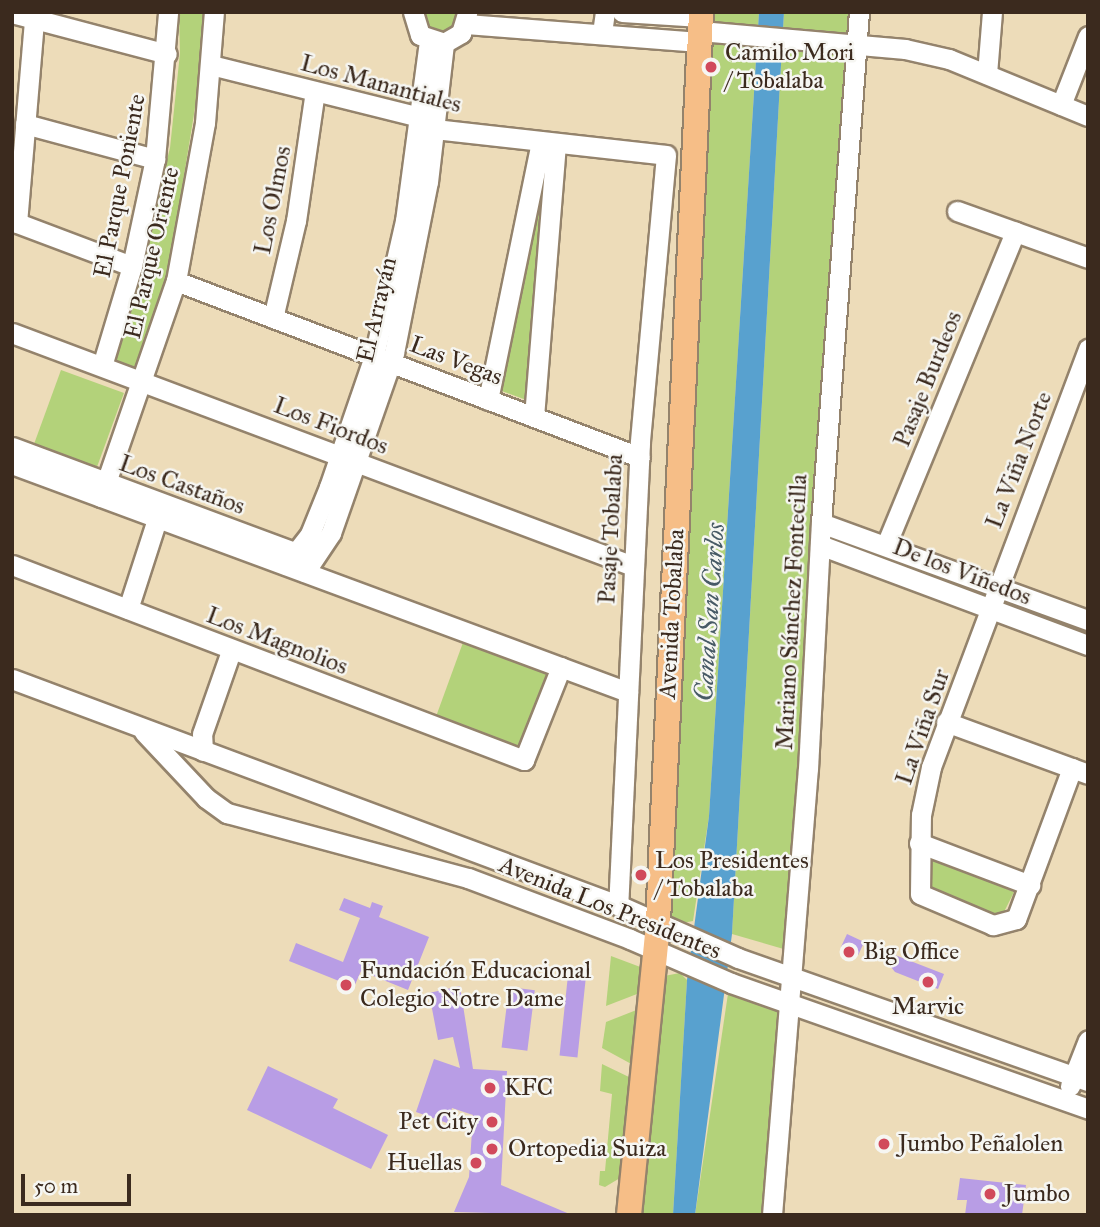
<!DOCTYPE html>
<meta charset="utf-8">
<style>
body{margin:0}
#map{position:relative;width:1100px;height:1227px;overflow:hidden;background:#eddcb9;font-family:"IM FELL Great Primer",serif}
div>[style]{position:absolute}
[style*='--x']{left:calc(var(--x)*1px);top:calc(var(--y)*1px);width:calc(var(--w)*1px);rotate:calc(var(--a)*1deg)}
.green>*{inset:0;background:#b3d27a;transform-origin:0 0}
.water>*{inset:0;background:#58a1cf}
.building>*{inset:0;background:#b89de5;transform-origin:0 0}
.roads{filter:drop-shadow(2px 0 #94836c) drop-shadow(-2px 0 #94836c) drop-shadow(0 2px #94836c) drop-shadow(0 -2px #94836c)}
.minor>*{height:19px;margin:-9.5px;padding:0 9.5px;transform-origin:9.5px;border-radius:9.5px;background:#fff}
.major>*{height:24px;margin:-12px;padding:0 12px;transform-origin:12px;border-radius:12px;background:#f6be87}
.dots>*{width:19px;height:19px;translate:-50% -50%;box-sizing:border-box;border:4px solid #f6f6f2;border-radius:50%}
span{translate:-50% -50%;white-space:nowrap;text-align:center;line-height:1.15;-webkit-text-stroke:5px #f6f6f2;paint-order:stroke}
.poi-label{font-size:24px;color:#3b2a1e}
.left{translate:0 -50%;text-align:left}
.right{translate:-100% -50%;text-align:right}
.street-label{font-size:24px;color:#3b2a1e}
.water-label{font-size:26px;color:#475a65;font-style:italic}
.frame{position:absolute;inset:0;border:14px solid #3b2a1e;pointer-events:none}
.scale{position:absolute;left:21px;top:1174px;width:110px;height:32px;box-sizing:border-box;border:4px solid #3b2a1e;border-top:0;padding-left:9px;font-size:21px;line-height:24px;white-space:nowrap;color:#3b2a1e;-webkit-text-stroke:5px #f6f6f2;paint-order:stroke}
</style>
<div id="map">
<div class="green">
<div style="clip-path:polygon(179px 12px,205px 12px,202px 65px,169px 268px,136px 376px,113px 368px,170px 148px,180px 53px)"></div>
<div style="clip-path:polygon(423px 12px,460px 12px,460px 17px,447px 35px,426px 28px)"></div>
<div style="clip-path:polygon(712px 12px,759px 12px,709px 816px,693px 921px,683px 923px,673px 921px,668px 912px)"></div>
<div style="clip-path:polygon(784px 12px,851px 12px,787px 950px,732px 934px)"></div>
<div style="clip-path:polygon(547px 150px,529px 401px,499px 390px)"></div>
<div style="left:61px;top:370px;width:67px;height:85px;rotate:20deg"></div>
<div style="left:465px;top:637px;width:92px;height:90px;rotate:20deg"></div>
<div style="clip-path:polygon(927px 854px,1014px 892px,1000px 920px,935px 895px,925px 884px)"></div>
<div style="clip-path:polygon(611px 956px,643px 968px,641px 987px,637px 994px,606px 1006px)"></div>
<div style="clip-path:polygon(680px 973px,687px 980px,673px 1215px,636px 1215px,664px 976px)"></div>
<div style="clip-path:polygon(729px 987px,782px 1008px,762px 1215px,695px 1215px)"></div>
<div style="clip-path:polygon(639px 1009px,635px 1066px,602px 1048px,606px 1022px)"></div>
<div style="clip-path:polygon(602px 1064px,631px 1078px,625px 1175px,605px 1187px,599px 1185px,600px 1171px,605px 1171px,612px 1094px,600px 1091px)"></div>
</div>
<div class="water">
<div style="clip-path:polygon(759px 12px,784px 12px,732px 934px,695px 1215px,673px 1215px,687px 980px,709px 816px)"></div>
</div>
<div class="building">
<div style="clip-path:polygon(344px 898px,370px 908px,372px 902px,383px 906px,379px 917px,429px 937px,408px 990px,361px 971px,354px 987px,289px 961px,296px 943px,343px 962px,360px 918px,339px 910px)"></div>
<div style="left:847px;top:934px;width:19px;height:14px;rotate:25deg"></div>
<div style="clip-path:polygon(895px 955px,944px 974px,938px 989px,895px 972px,891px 967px)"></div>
<div style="left:568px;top:975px;width:18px;height:81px;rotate:6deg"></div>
<div style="clip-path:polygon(460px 986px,473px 1069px,507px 1071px,501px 1185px,572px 1215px,454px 1212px,469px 1177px,473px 1115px,452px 1108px,447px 1123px,416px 1112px,434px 1059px,460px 1068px,453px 1037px,438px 1040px,429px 993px)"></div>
<div style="left:509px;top:987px;width:26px;height:61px;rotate:7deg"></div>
<div style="clip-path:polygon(268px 1066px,338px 1099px,333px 1108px,388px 1135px,371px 1169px,247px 1110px)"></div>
<div style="clip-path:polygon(960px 1178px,1026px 1185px,1022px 1215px,965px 1215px,967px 1200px,957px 1200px)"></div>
</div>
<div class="roads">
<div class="minor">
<div style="--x:413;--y:12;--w:24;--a:73"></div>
<div style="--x:420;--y:35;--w:25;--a:18"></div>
<div style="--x:444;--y:43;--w:20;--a:-30"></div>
<div style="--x:461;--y:33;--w:21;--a:-73"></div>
<div style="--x:622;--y:12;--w:79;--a:3.6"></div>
<div style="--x:12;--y:13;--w:160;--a:14.8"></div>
<div style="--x:466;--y:24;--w:234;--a:4.4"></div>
<div style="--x:700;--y:31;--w:206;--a:5"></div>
<div style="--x:905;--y:49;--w:45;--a:12.8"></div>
<div style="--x:949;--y:59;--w:150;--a:22.3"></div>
<div style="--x:602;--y:33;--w:21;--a:-82"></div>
<div style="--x:211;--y:65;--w:215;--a:14"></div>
<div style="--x:420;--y:117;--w:19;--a:39"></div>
<div style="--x:435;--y:129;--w:232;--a:6.4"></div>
<div style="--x:666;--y:155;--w:289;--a:95.2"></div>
<div style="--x:640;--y:443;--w:463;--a:92.7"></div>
<div style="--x:987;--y:74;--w:62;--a:-85.4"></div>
<div style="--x:1061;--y:105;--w:74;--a:-68.6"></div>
<div style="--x:25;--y:124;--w:135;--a:15.1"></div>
<div style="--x:957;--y:211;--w:139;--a:19.7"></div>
<div style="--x:12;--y:221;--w:128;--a:20.6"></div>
<div style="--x:17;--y:223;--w:205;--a:-85.2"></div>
<div style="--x:176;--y:281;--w:496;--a:20.8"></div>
<div style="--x:273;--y:318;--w:100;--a:-76.7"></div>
<div style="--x:296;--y:221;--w:131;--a:-81.7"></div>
<div style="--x:12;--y:333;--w:663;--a:20.57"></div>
<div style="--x:102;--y:366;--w:104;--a:-73.3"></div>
<div style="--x:132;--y:266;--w:109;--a:-77.9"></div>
<div style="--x:155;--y:159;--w:148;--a:-84.9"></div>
<div style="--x:488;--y:400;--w:264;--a:-78.4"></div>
<div style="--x:534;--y:417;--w:275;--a:-85.4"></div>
<div style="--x:12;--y:447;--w:316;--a:20.4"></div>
<div style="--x:12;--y:464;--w:657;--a:20.31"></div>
<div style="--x:101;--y:497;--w:229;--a:-70.9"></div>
<div style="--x:176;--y:281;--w:161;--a:-79.6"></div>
<div style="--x:205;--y:123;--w:111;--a:-85.4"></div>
<div style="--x:821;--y:523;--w:284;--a:20"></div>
<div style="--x:820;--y:545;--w:286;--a:20.5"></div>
<div style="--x:886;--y:545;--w:339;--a:-67.6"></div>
<div style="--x:12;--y:565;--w:548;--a:20.85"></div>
<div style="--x:524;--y:760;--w:100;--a:-68.3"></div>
<div style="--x:286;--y:565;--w:39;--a:-52"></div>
<div style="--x:310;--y:534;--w:51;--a:-68"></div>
<div style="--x:329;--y:487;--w:139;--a:-71"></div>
<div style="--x:374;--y:356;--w:139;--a:-77.1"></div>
<div style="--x:405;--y:221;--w:182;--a:-82.4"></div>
<div style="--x:305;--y:572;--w:47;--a:-56.3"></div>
<div style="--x:331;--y:533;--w:191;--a:-70.7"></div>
<div style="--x:394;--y:353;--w:174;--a:-78.8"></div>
<div style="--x:428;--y:182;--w:140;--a:-83.4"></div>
<div style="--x:128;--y:609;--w:107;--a:-72.1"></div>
<div style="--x:12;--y:679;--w:647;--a:20.45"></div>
<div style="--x:618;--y:905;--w:131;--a:23.8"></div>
<div style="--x:738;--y:958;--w:371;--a:19.4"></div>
<div style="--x:946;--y:722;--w:151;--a:20.1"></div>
<div style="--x:144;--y:732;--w:91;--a:46.8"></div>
<div style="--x:206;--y:798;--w:26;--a:36"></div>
<div style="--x:227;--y:813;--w:250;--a:15.1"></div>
<div style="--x:468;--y:878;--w:173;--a:20.6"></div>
<div style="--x:630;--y:939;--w:110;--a:23.5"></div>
<div style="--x:731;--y:983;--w:379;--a:19.4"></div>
<div style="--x:203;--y:751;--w:17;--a:-93"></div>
<div style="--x:202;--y:734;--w:88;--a:-70.7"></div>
<div style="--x:1072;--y:768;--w:161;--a:110.3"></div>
<div style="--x:1016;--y:919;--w:24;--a:165"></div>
<div style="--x:993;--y:925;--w:79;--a:-157"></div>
<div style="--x:920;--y:894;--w:79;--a:-89.3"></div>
<div style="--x:921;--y:815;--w:49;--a:-78.2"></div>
<div style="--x:931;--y:767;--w:447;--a:-69.4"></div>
<div style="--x:919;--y:843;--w:119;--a:20.7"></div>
<div style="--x:1070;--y:1086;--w:49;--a:-68.6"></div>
<div style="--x:772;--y:1215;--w:447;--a:-85.4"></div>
<div style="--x:808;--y:769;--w:246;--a:-87"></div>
<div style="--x:821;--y:523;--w:512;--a:-85.75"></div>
</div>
<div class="major">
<div style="--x:629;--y:1215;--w:294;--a:-84.3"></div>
<div style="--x:658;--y:922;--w:911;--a:-87.29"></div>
</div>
</div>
<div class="dots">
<div style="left:711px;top:67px;background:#d1495b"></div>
<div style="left:641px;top:875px;background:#d1495b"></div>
<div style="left:849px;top:952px;background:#d1495b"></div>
<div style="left:928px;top:982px;background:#d1495b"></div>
<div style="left:346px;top:985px;background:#d1495b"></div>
<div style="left:490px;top:1088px;background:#d1495b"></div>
<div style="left:492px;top:1122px;background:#d1495b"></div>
<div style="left:884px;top:1144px;background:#d1495b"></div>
<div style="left:492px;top:1149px;background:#d1495b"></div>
<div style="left:476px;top:1163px;background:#d1495b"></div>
<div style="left:990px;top:1194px;background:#d1495b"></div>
</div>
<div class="poi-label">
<span class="left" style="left:725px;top:67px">Camilo Mori<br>/ Tobalaba</span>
<span class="left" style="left:655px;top:875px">Los Presidentes<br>/ Tobalaba</span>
<span class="left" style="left:863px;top:952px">Big Office</span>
<span class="left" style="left:360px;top:985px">Fundación Educacional<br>Colegio Notre Dame</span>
<span style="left:928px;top:1007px">Marvic</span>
<span class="left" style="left:504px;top:1088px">KFC</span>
<span class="right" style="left:478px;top:1122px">Pet City</span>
<span class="left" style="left:898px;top:1144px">Jumbo Peñalolen</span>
<span class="left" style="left:508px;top:1149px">Ortopedia Suiza</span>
<span class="right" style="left:462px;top:1163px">Huellas</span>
<span class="left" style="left:1004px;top:1194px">Jumbo</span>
</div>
<div class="street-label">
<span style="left:381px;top:84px;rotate:15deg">Los Manantiales</span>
<span style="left:120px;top:186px;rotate:-79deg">El Parque Poniente</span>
<span style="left:273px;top:200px;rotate:-79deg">Los Olmos</span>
<span style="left:152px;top:253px;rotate:-77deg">El Parque Oriente</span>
<span style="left:377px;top:310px;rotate:-77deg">El Arrayán</span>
<span style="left:456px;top:361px;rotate:21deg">Las Vegas</span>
<span style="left:928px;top:379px;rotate:-68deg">Pasaje Burdeos</span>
<span style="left:331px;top:426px;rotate:21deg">Los Fiordos</span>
<span style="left:1019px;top:460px;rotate:-69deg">La Viña Norte</span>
<span style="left:182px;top:485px;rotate:20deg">Los Castaños</span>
<span style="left:611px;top:529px;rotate:-87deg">Pasaje Tobalaba</span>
<span style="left:962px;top:572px;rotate:21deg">De los Viñedos</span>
<span style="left:792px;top:612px;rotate:-87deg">Mariano Sánchez Fontecilla</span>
<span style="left:672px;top:614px;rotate:-87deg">Avenida Tobalaba</span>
<span style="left:277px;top:641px;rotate:21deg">Los Magnolios</span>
<span style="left:923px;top:727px;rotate:-71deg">La Viña Sur</span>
<span style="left:610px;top:908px;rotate:22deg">Avenida Los Presidentes</span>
</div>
<div class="water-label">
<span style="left:710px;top:612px;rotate:-86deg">Canal San Carlos</span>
</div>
<div class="frame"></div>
<div class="scale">50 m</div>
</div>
